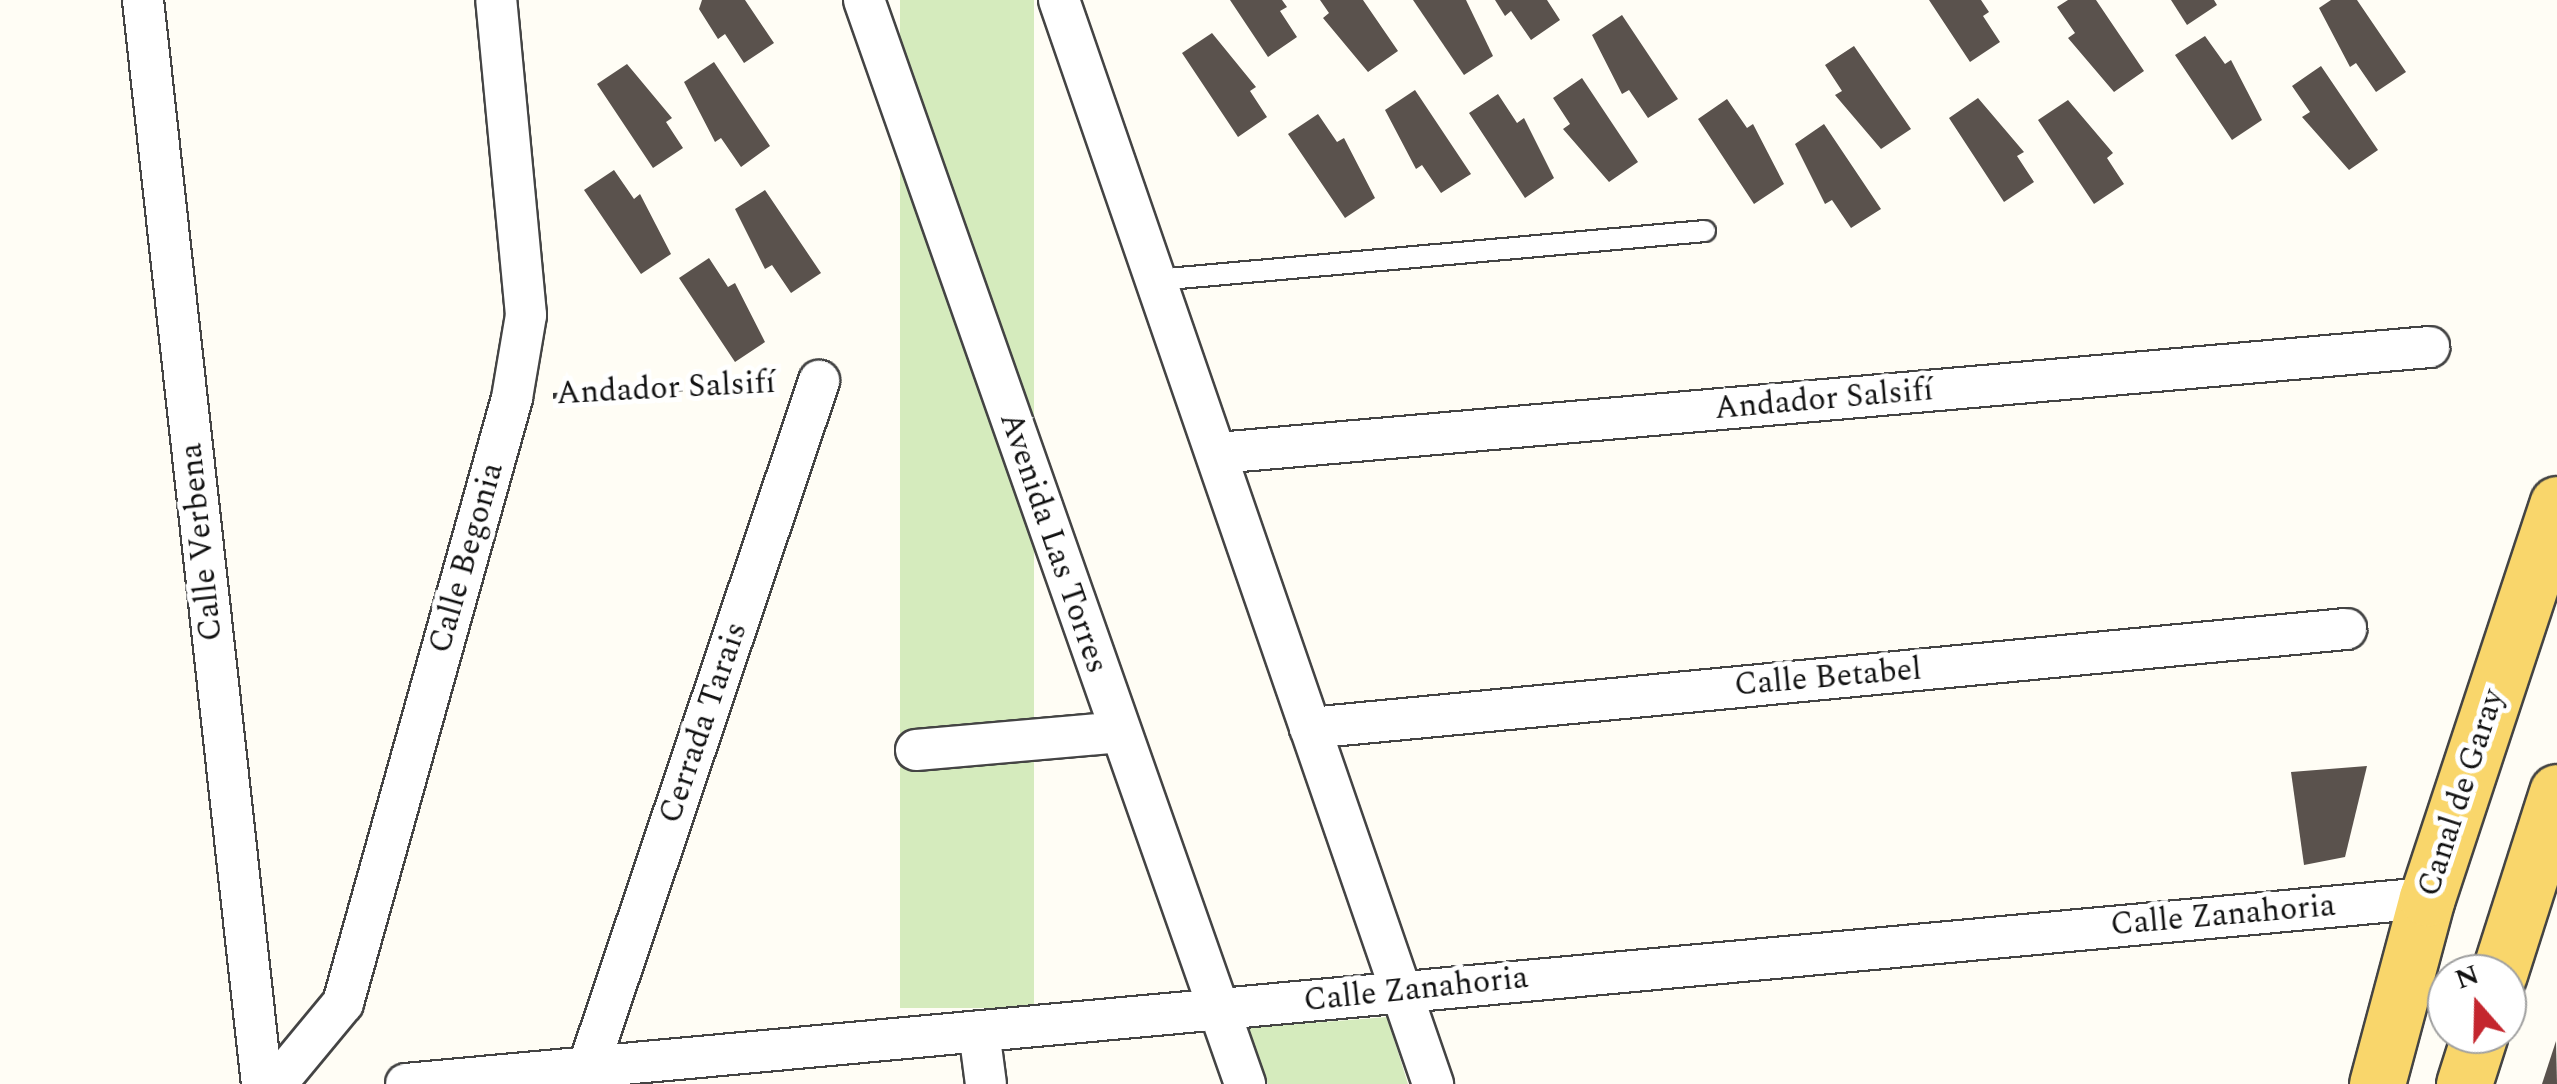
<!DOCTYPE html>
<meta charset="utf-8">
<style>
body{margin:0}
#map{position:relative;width:2557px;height:1084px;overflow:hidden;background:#fffdf5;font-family:Spectral,serif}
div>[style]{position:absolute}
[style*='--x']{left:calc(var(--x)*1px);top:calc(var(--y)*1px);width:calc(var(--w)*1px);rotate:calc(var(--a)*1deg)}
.green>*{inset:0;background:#d5ebbd;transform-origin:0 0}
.building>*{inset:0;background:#5a524d}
.path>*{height:6px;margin-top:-3px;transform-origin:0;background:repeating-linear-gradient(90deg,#333 0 10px,transparent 0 15px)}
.roads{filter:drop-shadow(2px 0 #444) drop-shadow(-2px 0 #444) drop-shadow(0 2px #444) drop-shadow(0 -2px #444)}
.service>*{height:20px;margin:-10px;padding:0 10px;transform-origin:10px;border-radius:10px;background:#fff}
.minor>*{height:40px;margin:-20px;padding:0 20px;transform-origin:20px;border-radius:20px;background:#fff}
.primary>*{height:55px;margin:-27.5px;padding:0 27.5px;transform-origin:27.5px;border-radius:27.5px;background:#f9d66b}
span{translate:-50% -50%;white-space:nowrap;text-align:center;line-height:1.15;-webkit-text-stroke:10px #fff;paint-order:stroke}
.street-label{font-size:32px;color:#111}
.north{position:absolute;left:2427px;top:954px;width:100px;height:100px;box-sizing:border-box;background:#fff;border:2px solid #a0a0a0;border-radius:50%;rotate:340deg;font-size:28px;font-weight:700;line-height:40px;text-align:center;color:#111}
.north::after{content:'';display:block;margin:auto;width:35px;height:45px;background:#c4262e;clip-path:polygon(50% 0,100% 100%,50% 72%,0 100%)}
</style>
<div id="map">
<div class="green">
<div style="left:900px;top:0;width:134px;height:1008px"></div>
<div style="clip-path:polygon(1387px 1017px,1408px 1084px,1268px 1084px,1248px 1028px)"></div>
</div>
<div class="building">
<div style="clip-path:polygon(702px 0,745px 0,774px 43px,744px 63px,725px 34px,718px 39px,699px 9px)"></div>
<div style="clip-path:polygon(1230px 0,1282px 0,1287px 7px,1280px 11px,1297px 37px,1268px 57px)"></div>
<div style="clip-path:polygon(1320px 0,1363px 0,1398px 51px,1368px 72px,1323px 18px,1329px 13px)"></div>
<div style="clip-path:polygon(1413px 0,1466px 0,1493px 56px,1464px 75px)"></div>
<div style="clip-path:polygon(1495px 0,1547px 0,1560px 20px,1531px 40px,1511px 11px,1505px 16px)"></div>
<div style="clip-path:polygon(1929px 0,1981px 0,1989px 12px,1983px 16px,2000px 42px,1970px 62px)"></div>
<div style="clip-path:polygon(2068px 0,2096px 0,2144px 71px,2114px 92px,2068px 38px,2075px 33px,2057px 7px)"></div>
<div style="clip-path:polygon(2171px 0,2214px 0,2217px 5px,2187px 25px)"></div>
<div style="clip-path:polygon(2331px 0,2357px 0,2406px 72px,2376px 92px,2356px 63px,2350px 67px,2319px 8px)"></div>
<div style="clip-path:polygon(1622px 15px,1678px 99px,1648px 118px,1629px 90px,1622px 94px,1592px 35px)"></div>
<div style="clip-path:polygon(1212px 33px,1256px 87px,1250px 91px,1267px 117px,1238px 137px,1182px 53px)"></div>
<div style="clip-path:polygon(2205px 36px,2225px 64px,2231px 60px,2262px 120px,2232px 140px,2175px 55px)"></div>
<div style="clip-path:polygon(1854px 46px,1911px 129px,1881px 149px,1835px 95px,1842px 91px,1825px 65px)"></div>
<div style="clip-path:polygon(714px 62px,770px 146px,741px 167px,721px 138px,715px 142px,684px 82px)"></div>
<div style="clip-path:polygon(627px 64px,672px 118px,666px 122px,683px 148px,653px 168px,597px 84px)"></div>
<div style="clip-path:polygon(2321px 66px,2378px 150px,2349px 170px,2302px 117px,2310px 112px,2292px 86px)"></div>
<div style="clip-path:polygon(1582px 78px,1638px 162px,1609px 182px,1563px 129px,1570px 124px,1553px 98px)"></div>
<div style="clip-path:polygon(1415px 90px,1471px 174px,1441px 193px,1422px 165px,1416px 169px,1385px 110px)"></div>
<div style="clip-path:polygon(1498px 94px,1517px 123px,1524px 118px,1554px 178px,1525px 198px,1469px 113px)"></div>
<div style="clip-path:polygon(1978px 98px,2024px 152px,2017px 156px,2034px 182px,2004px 202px,1949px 118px)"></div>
<div style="clip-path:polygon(1727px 99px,1747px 128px,1753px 124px,1784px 184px,1754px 204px,1698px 119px)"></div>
<div style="clip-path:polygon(2068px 100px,2113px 153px,2107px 158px,2124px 184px,2094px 204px,2038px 120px)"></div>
<div style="clip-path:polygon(1318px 114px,1337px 142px,1344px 138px,1375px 198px,1345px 218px,1288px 134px)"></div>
<div style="clip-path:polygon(1824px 124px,1881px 209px,1851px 228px,1832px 200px,1825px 204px,1795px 144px)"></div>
<div style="clip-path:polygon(614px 170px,634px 199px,640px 194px,671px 254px,641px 274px,584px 190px)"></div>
<div style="clip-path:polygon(765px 190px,821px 273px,791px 293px,772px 265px,765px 269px,735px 209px)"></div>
<div style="clip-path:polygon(709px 258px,728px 287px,735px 283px,765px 342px,735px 362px,679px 278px)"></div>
<div style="clip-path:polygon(2367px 766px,2345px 857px,2304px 865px,2291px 772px)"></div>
<div style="clip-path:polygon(2556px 1041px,2557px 1084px,2542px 1084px)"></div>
</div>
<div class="path">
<div style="--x:553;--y:396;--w:222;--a:-3.4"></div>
</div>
<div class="roads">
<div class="service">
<div style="--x:1157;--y:280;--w:550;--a:-5.11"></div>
</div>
<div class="minor">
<div style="--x:143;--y:0;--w:1091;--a:83.74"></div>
<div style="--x:864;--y:0;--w:1149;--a:70.63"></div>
<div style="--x:1059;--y:0;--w:1147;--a:70.96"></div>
<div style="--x:1218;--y:453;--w:1216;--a:-5"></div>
<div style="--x:1310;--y:728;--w:1041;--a:-5.46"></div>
<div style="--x:916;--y:750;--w:205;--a:-5"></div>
<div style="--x:979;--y:1031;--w:53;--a:82.5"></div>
<div style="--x:589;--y:1065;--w:722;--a:-71.41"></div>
<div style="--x:276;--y:1084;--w:105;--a:-50.4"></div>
<div style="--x:343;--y:1003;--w:628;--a:-74.39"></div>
<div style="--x:512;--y:398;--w:84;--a:-80.4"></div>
<div style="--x:526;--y:315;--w:316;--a:-95.4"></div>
<div style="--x:406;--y:1084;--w:2030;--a:-5.26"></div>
</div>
<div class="primary">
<div style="--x:2499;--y:974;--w:191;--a:-72.3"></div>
<div style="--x:2377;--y:1084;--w:193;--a:-75"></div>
<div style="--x:2427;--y:898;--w:415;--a:-71.7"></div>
<div style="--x:2464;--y:1084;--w:52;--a:-72.3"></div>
</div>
</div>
<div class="street-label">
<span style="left:666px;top:389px;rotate:-3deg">Andador Salsifí</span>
<span style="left:1824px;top:400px;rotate:-5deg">Andador Salsifí</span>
<span style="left:202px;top:542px;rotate:-96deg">Calle Verbena</span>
<span style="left:1053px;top:543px;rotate:71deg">Avenida Las Torres</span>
<span style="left:467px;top:558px;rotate:-74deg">Calle Begonia</span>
<span style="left:1828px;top:678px;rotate:-5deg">Calle Betabel</span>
<span style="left:704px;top:723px;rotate:-71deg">Cerrada Tarais</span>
<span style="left:2462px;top:793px;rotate:-72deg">Canal de Garay</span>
<span style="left:2223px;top:916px;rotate:-5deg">Calle Zanahoria</span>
<span style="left:1416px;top:990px;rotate:-6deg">Calle Zanahoria</span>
</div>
<div class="north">N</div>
</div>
